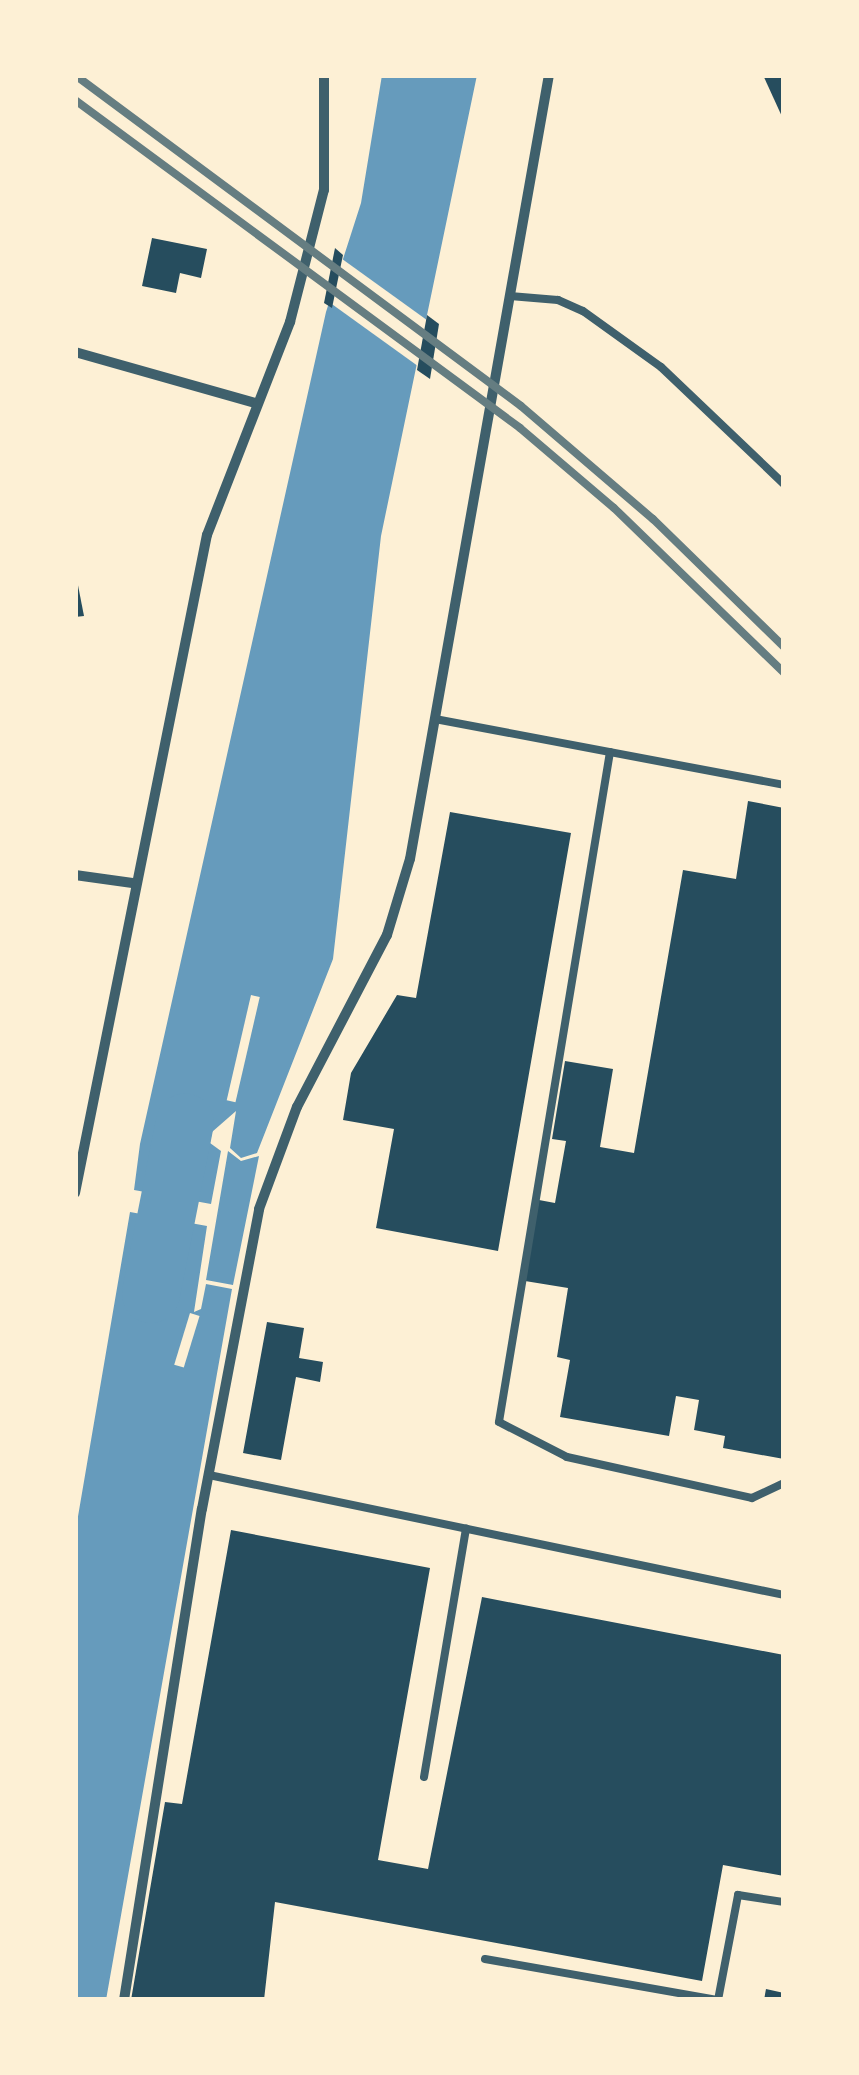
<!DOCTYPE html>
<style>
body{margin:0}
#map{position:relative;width:859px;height:2075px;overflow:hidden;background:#fdf0d5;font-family:"Work Sans",sans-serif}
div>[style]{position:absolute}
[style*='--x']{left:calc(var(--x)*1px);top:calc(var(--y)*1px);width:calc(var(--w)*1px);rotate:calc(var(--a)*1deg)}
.water>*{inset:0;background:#669bbc}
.pier>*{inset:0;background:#fdf0d5;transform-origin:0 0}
.river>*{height:58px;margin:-29px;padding:0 29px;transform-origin:29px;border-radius:29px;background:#669bbc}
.building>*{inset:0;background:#264d5e}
.service>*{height:8px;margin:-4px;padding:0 4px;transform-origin:4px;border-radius:4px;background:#3f606c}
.minor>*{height:10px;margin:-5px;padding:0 5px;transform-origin:5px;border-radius:5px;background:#3f606c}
.rail>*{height:8px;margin:-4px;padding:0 4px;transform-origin:4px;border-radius:4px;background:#657d81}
span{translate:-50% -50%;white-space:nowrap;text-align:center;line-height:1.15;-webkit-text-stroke:10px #fdf0d5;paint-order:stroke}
.frame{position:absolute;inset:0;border:78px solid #fdf0d5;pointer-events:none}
</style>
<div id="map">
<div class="water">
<div style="clip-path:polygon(382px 75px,477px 75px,381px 536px,333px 959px,257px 1153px,241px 1158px,230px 1148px,236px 1111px,212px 1132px,210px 1143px,221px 1151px,211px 1204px,134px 1190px,140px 1144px,326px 312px,361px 203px)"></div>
<div style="clip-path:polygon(228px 1151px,241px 1161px,259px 1156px,233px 1285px,206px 1280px)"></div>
<div style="clip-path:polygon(130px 1212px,207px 1226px,194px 1312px,201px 1309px,206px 1284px,232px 1289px,106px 2000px,75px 2000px,75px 1534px)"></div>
</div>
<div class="pier">
<div style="clip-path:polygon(338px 256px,431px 323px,422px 369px,329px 302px)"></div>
<div style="left:251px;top:995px;width:9px;height:108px;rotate:13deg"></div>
<div style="left:190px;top:1313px;width:10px;height:54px;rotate:17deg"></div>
</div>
<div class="river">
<div style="--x:151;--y:1294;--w:175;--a:-78.8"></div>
</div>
<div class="building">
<div style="clip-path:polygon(763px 75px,784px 75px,784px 121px)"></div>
<div style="clip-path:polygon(152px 238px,207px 249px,201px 278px,180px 273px,176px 293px,142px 286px)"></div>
<div style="clip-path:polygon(335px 248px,343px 255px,332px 308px,324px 303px)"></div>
<div style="clip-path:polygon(427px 315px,439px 324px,430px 379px,417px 370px)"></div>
<div style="clip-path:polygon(75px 570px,84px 616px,75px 617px)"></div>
<div style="clip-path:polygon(748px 801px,784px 808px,784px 1459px,723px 1448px,725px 1436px,694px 1430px,699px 1400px,676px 1396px,669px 1436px,560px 1417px,570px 1360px,557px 1357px,568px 1288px,525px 1281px,539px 1200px,555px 1203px,566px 1141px,552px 1139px,565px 1061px,613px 1069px,600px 1147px,634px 1153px,683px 870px,736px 879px)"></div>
<div style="clip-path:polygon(450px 812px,571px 833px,498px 1251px,376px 1228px,394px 1129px,343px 1120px,351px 1073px,397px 995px,416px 998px)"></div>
<div style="clip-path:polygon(267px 1322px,304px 1328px,299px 1358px,323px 1362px,320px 1382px,296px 1377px,281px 1460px,243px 1453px)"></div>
<div style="clip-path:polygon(231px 1530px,430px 1568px,378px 1860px,428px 1869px,482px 1597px,784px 1655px,784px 1876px,723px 1865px,702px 1981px,275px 1902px,264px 2000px,131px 2000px,165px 1802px,182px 1804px)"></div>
<div style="clip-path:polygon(766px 1989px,784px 1993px,784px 2000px,764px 2000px)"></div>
</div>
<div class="service">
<div style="--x:510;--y:296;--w:48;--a:4.8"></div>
<div style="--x:558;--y:300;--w:27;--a:24"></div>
<div style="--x:583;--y:311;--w:96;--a:35.7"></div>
<div style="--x:661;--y:367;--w:170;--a:43.6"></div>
<div style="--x:435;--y:719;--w:355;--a:10.7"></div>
<div style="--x:610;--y:752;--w:679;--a:99.41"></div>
<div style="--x:499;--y:1422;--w:76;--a:27.2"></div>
<div style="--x:567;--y:1457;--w:189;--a:12.5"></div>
<div style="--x:752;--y:1498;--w:35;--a:-25"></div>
<div style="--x:209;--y:1475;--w:587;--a:11.79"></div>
<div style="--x:424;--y:1777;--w:252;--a:-80.4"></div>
<div style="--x:485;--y:1959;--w:237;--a:10"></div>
<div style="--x:718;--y:2000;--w:107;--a:-79.2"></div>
<div style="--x:738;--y:1895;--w:47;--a:8.7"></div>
</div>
<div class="minor">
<div style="--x:75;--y:352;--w:187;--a:15.8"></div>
<div style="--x:75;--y:875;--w:58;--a:8"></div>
<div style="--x:75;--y:1193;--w:671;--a:-78.66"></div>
<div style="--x:207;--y:535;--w:229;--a:-68.7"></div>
<div style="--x:290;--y:322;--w:136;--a:-75.6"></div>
<div style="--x:324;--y:190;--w:115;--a:-90"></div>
<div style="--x:124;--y:2000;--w:497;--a:-81"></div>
<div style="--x:202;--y:1509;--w:305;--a:-79.2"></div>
<div style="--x:259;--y:1209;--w:109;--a:-69.6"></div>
<div style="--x:297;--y:1107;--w:194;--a:-62.4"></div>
<div style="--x:387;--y:935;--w:79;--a:-73.2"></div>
<div style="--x:410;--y:859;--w:796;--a:-79.95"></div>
</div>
<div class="rail">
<div style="--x:75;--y:75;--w:555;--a:36.58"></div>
<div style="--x:521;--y:406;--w:174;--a:40.6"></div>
<div style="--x:653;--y:519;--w:183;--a:44.3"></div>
<div style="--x:75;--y:100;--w:553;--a:36.39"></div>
<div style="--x:520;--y:428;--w:123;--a:40.4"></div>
<div style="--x:614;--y:508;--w:237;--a:44.1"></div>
</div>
<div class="frame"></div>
</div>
